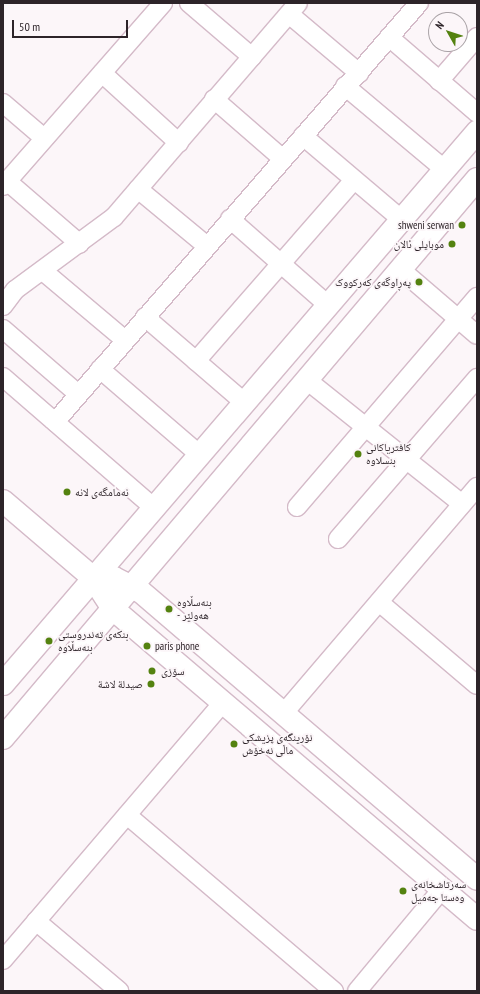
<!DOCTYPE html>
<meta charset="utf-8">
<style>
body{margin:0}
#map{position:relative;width:480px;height:994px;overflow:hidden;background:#fcf6f9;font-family:"PT Sans Narrow","Noto Naskh Arabic",sans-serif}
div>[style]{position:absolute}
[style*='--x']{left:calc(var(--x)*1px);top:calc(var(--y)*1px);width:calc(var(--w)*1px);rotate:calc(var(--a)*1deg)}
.roads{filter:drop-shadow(1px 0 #d4bac8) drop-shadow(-1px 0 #d4bac8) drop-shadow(0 1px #d4bac8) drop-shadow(0 -1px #d4bac8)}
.minor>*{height:18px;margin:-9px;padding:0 9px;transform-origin:9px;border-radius:9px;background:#fff}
.tertiary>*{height:22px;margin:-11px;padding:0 11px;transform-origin:11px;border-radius:11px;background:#fff}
.dots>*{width:11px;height:11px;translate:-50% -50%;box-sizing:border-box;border:2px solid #fcf6f9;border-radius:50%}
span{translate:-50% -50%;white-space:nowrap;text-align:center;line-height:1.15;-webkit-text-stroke:3.5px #fcf6f9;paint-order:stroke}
.poi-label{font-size:11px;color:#2d2429}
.right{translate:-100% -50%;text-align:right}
.left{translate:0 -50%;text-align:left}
.frame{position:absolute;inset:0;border:4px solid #2d2429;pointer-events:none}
.north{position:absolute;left:428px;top:12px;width:40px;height:40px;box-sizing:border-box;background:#fcf6f9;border:1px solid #a9a2a6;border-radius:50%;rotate:309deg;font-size:11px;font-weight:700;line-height:16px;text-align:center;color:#2d2429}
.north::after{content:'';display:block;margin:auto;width:14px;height:18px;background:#548210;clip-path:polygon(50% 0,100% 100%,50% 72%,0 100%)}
.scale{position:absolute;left:12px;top:20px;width:116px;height:18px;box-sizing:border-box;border:2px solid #2d2429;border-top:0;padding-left:5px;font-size:12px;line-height:14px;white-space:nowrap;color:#2d2429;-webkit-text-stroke:3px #fcf6f9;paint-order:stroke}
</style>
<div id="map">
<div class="roads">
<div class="minor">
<div style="--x:189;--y:3;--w:83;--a:40.6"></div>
<div style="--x:289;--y:14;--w:92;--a:40.1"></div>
<div style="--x:389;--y:37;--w:116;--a:40.8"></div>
<div style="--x:102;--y:73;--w:104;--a:42.3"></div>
<div style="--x:439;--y:81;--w:58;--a:-49.2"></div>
<div style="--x:345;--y:86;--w:129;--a:40"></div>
<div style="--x:214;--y:99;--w:91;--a:41"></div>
<div style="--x:3;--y:103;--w:54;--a:40.5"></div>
<div style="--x:303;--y:136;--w:130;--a:40.3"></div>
<div style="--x:7;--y:181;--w:96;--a:40.8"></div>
<div style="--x:3;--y:186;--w:243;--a:-48.8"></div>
<div style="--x:138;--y:189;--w:89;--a:39.6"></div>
<div style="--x:230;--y:219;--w:130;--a:41.3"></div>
<div style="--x:400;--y:269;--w:101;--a:40.6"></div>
<div style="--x:43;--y:271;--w:107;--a:40.1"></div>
<div style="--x:3;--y:306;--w:20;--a:-53"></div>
<div style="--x:15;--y:290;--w:123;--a:-36.4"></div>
<div style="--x:114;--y:217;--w:282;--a:-49.3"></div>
<div style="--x:145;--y:317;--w:132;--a:40.7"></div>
<div style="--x:3;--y:329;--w:99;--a:40.9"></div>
<div style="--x:196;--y:361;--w:240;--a:-48.9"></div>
<div style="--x:100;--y:369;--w:132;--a:40.7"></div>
<div style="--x:3;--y:377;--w:200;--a:40.9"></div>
<div style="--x:308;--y:381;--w:197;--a:38.6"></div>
<div style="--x:55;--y:422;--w:555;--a:-49.02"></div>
<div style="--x:297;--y:507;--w:277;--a:-49.4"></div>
<div style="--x:338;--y:539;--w:213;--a:-49.2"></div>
<div style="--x:379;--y:602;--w:128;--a:40.3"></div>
<div style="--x:283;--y:714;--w:299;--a:-49.5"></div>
<div style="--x:127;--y:815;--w:272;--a:40.4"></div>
<div style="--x:36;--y:921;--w:109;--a:40.1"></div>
<div style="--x:3;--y:960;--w:339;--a:-49.5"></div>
<div style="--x:357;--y:991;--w:133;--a:-50.2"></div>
</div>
<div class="tertiary">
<div style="--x:3;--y:501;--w:118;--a:40.5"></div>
<div style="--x:93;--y:578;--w:37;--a:57"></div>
<div style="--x:113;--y:609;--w:478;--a:40.4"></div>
<div style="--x:93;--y:578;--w:21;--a:0"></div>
<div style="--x:114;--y:578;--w:29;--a:27"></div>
<div style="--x:140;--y:591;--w:443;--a:40.5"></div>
<div style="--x:3;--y:684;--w:728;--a:-49.35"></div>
<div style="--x:3;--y:738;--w:733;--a:-49.7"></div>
</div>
</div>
<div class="dots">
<div style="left:462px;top:225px;background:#548210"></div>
<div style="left:452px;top:244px;background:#548210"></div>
<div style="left:419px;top:282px;background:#548210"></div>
<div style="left:358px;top:454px;background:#548210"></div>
<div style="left:67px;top:492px;background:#548210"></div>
<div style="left:169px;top:609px;background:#548210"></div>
<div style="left:49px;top:641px;background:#548210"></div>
<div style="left:147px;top:646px;background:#548210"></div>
<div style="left:152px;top:671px;background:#548210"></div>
<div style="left:151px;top:684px;background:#548210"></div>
<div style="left:234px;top:744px;background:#548210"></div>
<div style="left:403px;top:891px;background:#548210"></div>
</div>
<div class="poi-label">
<span class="right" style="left:454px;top:225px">shweni serwan</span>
<span class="right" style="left:444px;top:244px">موبایلی ئالان</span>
<span class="right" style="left:411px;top:282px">پەڕاوگەی کەرکووک</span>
<span class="left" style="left:366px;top:454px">كافترياكانى<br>بنسلاوه</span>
<span class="left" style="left:75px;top:492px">نەمامگەی لانە</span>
<span class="left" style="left:177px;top:609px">بنەسڵاوە<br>- هەولێر</span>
<span class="left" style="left:58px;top:641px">بنكەی تەندروستی<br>بنەسڵاوە</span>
<span class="left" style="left:155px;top:646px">paris phone</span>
<span class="left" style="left:161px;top:671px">سۆزی</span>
<span class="right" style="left:143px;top:684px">صيدلة لاشة</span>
<span class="left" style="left:242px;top:744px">نۆرینگەی پزیشکی<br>ماڵی نەخۆش</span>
<span class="left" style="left:411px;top:891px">سەرتاشخانەی<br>وەستا جەمیل</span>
</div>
<div class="frame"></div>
<div class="north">N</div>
<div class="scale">50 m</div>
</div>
